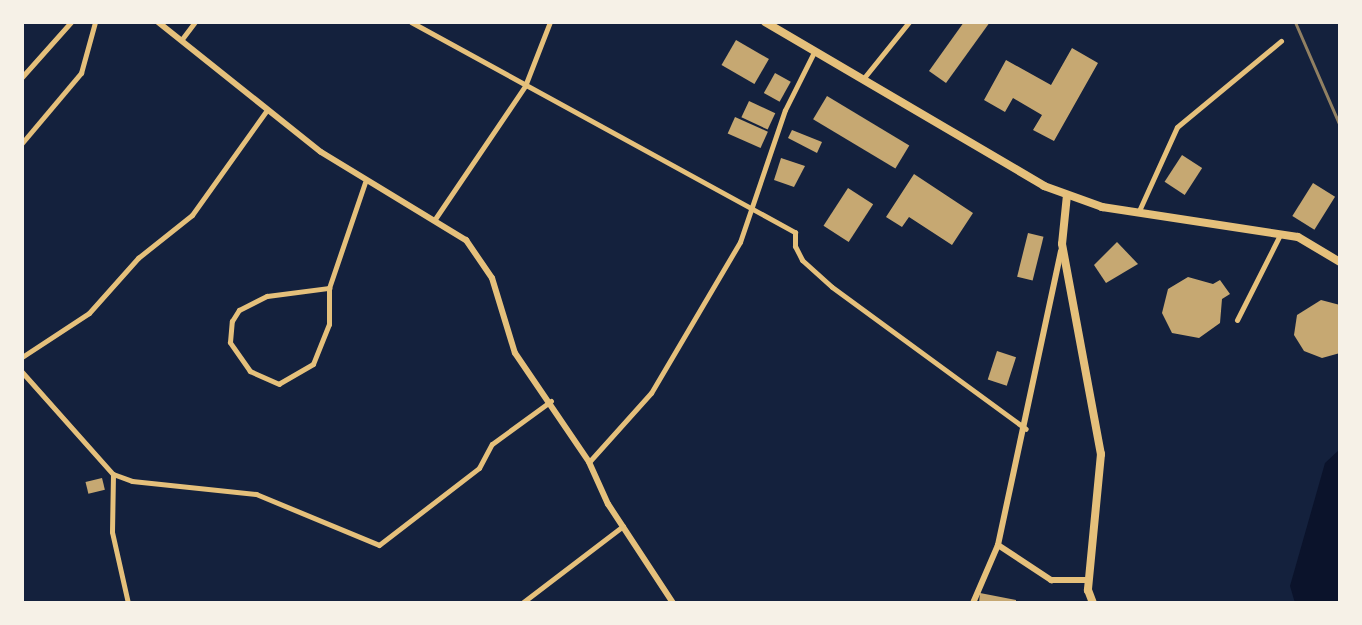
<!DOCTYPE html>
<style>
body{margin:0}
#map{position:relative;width:1362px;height:625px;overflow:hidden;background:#14213d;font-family:"Fira Sans",sans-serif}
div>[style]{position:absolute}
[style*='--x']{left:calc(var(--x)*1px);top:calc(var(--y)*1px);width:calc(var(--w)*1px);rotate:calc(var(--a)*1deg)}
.water>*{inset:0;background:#0b132b}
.building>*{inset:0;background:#c6a872;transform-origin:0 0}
.minor>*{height:5px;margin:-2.5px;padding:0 2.5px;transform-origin:2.5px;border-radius:2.5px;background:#e5c07b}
.tertiary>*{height:6px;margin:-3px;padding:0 3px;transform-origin:3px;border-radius:3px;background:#e5c07b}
.primary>*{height:8px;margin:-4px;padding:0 4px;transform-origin:4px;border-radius:4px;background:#e5c07b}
.trunk>*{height:8px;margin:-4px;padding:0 4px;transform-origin:4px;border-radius:4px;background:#e5c07b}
.rail>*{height:3px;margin:-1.5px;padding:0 1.5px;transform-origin:1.5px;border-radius:1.5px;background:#918062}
span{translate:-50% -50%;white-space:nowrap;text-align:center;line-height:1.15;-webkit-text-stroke:8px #f6f1e7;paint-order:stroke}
.frame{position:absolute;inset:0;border:24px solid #f6f1e7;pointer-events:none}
</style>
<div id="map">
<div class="water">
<div style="clip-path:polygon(1340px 449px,1340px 603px,1295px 603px,1290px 586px,1325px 463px)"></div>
</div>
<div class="building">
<div style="clip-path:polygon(964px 22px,990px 22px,946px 83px,929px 71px)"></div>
<div style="left:736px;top:40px;width:38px;height:29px;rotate:30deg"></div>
<div style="clip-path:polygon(1072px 48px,1098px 63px,1054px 141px,1033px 130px,1042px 115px,1013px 98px,1005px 112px,984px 100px,1006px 60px,1051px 85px)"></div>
<div style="left:775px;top:73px;width:18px;height:23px;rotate:29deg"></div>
<div style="left:827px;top:96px;width:96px;height:27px;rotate:31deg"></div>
<div style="left:749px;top:101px;width:29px;height:18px;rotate:25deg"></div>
<div style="left:735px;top:117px;width:36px;height:18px;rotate:24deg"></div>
<div style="clip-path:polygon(792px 130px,822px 142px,817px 153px,788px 138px)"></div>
<div style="left:1182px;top:155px;width:24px;height:32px;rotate:33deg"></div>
<div style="clip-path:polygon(781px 158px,805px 166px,794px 187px,774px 180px)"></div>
<div style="clip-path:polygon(914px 174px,973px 213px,952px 245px,909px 217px,902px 227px,886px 217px)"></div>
<div style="left:1313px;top:183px;width:26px;height:39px;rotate:32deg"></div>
<div style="left:848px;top:188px;width:30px;height:45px;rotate:33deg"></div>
<div style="left:1028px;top:233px;width:16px;height:45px;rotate:14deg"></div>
<div style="clip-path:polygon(1117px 242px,1138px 264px,1106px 283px,1094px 265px)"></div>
<div style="clip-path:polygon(1188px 277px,1213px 284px,1220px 280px,1230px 294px,1222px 299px,1220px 323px,1199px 338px,1172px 333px,1162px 313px,1168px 289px)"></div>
<div style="clip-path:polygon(1321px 300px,1340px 305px,1340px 353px,1322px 358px,1304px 351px,1294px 335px,1297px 315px)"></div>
<div style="left:997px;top:351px;width:20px;height:30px;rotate:18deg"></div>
<div style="left:102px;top:478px;width:12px;height:17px;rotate:76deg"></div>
<div style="clip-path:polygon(980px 593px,1016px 600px,1016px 603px,979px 603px)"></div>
</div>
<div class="minor">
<div style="--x:411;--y:22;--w:438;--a:28.7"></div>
<div style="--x:795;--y:232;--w:14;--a:90"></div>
<div style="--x:795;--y:246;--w:16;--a:63"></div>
<div style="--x:802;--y:260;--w:40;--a:42"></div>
<div style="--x:832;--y:287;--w:240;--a:36.2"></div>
<div style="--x:182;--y:39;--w:21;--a:-53"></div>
<div style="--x:22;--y:77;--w:74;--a:-48.3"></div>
<div style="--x:863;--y:79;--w:73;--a:-51.1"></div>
<div style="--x:22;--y:143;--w:92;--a:-49.9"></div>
<div style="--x:81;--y:73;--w:53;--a:-74.6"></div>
<div style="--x:1138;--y:213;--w:94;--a:-65.6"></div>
<div style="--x:1177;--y:127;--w:135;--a:-39.6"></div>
<div style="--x:435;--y:219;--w:161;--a:-55.9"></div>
<div style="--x:525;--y:86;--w:69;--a:-68.7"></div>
<div style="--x:329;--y:288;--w:36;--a:90"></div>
<div style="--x:329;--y:324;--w:43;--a:111.8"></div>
<div style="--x:313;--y:364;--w:39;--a:150"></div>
<div style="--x:279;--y:384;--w:32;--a:-156"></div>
<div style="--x:250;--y:371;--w:35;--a:-125"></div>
<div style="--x:230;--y:342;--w:21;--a:-85"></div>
<div style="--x:232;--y:321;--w:13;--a:-58"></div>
<div style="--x:239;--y:310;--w:31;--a:-27"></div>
<div style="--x:267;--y:296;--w:63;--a:-7.4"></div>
<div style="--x:329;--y:288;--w:112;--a:-71.2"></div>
<div style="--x:1237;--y:320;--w:95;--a:-63.2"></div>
<div style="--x:22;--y:357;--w:80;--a:-33.3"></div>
<div style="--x:89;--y:313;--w:74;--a:-48.3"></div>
<div style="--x:138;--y:258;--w:69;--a:-38.5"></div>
<div style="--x:192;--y:215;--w:129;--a:-54.5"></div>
<div style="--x:22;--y:372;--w:137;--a:48.3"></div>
<div style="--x:589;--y:462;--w:93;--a:-48.1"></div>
<div style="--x:651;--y:393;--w:175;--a:-59.5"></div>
<div style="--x:740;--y:242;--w:139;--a:-71.2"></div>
<div style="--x:785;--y:110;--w:65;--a:-63.4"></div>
<div style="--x:113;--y:474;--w:20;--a:20"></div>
<div style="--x:132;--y:481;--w:125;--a:6"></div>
<div style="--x:256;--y:494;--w:133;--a:22.5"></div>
<div style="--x:379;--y:545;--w:126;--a:-37.6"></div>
<div style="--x:479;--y:468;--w:27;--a:-62"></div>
<div style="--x:492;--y:444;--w:73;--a:-36.1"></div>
<div style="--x:113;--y:474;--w:58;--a:91"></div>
<div style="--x:112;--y:532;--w:73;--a:77.3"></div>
<div style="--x:522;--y:603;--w:127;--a:-37.3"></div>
</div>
<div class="tertiary">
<div style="--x:158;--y:22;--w:208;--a:38.6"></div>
<div style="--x:321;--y:152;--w:170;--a:31.3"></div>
<div style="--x:466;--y:240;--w:46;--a:55.6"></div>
<div style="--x:492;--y:278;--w:78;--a:73"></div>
<div style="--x:515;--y:353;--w:132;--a:55.8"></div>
<div style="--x:589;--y:462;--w:46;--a:65.7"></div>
<div style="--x:608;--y:504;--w:118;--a:56.7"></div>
<div style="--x:1061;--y:251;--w:301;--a:102.1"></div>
<div style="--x:998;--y:545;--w:64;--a:33.4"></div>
<div style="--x:1051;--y:580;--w:38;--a:0"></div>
<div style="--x:973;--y:603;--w:63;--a:-66.7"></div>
</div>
<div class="primary">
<div style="--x:1067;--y:195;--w:49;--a:95.8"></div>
<div style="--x:1062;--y:244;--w:214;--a:79.5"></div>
<div style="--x:1101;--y:454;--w:137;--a:95.5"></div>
<div style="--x:1088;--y:590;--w:14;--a:69"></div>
</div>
<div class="trunk">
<div style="--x:765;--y:22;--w:324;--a:30.4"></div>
<div style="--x:1044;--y:186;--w:62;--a:19.9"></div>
<div style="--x:1102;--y:207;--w:198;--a:8.7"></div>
<div style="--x:1298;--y:237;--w:49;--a:30.8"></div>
</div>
<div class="rail">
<div style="--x:1295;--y:22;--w:113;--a:66.6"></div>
</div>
<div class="frame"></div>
</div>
